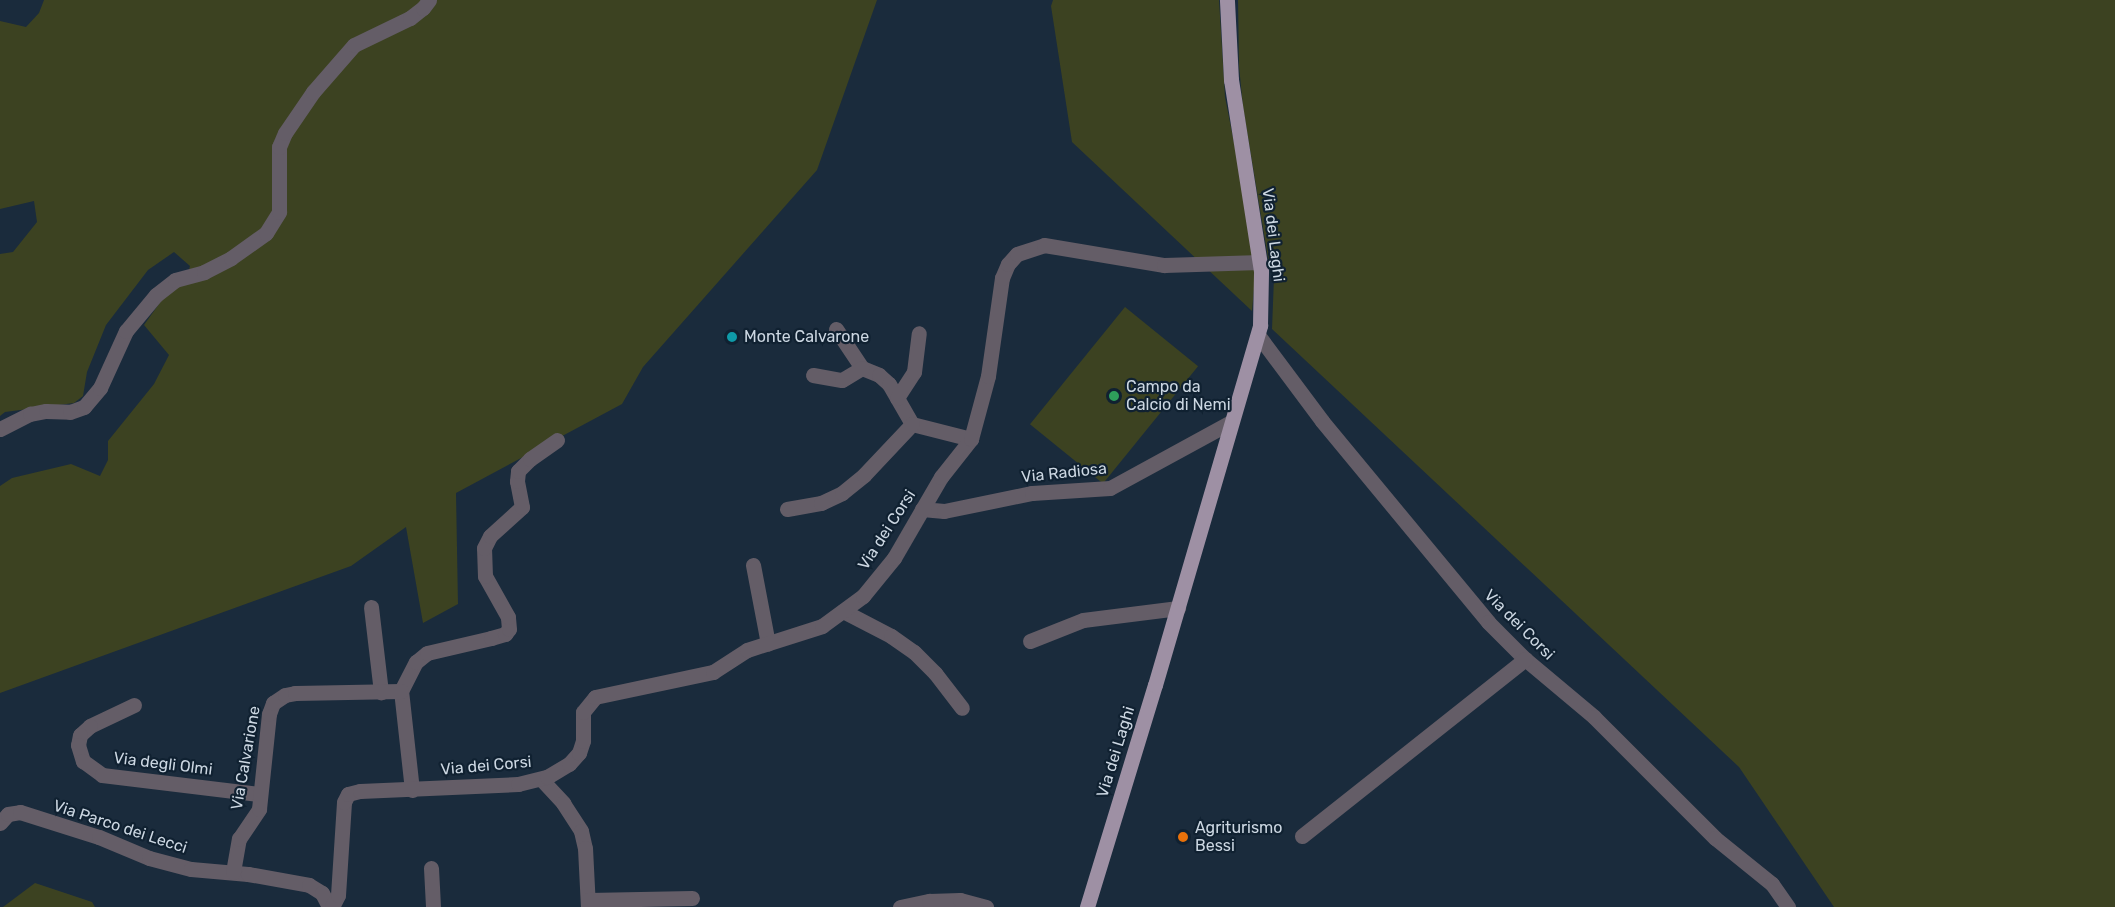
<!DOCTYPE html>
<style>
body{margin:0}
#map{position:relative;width:2115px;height:907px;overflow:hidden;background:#1a2b3c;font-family:Rubik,sans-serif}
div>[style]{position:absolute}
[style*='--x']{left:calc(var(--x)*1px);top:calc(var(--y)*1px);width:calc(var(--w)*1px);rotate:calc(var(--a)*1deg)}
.green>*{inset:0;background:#3c4221;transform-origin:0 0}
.minor>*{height:15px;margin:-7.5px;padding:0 7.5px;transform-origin:7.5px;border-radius:7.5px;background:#645d67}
.major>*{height:15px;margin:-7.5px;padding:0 7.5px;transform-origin:7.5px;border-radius:7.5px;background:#9e90a4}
.dots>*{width:16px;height:16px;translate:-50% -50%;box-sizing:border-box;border:3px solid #102131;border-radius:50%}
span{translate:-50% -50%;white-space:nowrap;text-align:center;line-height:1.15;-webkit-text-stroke:4.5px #102131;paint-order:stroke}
.street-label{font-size:16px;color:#ccd7e2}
.poi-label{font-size:16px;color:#ccd7e2}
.left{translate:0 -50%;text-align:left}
</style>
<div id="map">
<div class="green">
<div style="clip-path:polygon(44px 0,877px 0,817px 170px,643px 367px,622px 404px,456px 493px,458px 604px,423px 623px,406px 527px,351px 566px,0 693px,0 486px,12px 478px,71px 464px,100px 476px,108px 460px,108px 441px,154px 384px,169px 355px,144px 325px,171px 287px,186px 280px,190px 266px,174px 252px,148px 270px,106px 325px,87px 372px,83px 396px,74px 403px,5px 412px,0 416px,0 254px,13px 252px,37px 222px,34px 201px,0 209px,0 21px,26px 27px,39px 13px)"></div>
<div style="clip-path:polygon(1053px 0,1219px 0,1225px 97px,1252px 234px,1255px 277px,1252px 311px,1072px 142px,1051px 6px)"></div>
<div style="clip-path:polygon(1238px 0,2115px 0,2115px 907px,1834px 907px,1739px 767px,1272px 329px,1274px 277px,1269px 264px,1243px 107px,1239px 66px)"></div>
<div style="left:1125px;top:307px;width:94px;height:151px;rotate:39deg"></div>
<div style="clip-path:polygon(35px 883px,92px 902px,95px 907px,3px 907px)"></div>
</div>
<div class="minor">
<div style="--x:836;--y:329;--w:47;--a:56.3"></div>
<div style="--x:862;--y:368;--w:18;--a:22"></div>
<div style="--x:879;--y:375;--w:13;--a:42"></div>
<div style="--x:889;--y:384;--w:46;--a:60.1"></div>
<div style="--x:1258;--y:335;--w:107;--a:53.3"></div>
<div style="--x:1322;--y:421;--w:261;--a:50.4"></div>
<div style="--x:1488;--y:622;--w:52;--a:45"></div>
<div style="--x:1525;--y:659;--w:90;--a:40"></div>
<div style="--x:1594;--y:717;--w:171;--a:45"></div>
<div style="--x:1715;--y:838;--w:73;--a:38.9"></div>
<div style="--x:1772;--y:884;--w:28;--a:55"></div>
<div style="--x:813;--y:375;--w:29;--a:10"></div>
<div style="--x:842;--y:380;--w:23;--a:-31"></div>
<div style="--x:897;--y:398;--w:31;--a:-57"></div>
<div style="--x:914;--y:372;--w:39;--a:-83"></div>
<div style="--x:912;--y:424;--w:61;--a:14.3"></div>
<div style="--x:0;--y:429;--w:34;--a:-27"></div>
<div style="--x:30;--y:414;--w:16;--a:-11"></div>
<div style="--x:46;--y:411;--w:24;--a:2"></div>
<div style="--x:70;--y:412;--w:15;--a:-20"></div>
<div style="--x:84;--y:407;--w:25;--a:-50"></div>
<div style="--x:100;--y:388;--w:63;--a:-65.5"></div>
<div style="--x:126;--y:331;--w:47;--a:-50.2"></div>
<div style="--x:156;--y:295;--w:24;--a:-38"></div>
<div style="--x:175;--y:280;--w:30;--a:-15"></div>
<div style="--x:204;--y:272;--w:30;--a:-27"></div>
<div style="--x:231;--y:258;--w:43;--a:-35.5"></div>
<div style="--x:266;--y:233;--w:25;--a:-58"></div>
<div style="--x:279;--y:212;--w:65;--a:-90"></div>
<div style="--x:279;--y:147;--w:15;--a:-67"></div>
<div style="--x:285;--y:133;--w:50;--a:-55.7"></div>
<div style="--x:313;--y:92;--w:62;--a:-48.9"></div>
<div style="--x:354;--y:45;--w:62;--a:-25.7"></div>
<div style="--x:410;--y:18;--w:16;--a:-38"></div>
<div style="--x:423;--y:8;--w:10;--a:-53"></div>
<div style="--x:787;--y:509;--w:35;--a:-10"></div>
<div style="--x:821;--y:503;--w:23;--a:-25"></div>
<div style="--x:842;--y:493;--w:28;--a:-39"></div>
<div style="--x:864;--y:475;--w:70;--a:-46.7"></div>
<div style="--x:922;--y:509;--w:22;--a:5"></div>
<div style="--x:944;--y:511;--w:90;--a:-11.6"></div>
<div style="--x:1032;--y:493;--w:78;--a:-3.7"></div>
<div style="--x:1110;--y:488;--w:138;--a:-28.6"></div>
<div style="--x:753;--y:565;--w:80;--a:79.2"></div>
<div style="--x:371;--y:607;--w:86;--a:83.3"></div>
<div style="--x:843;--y:611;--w:54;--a:27.5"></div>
<div style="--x:891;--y:636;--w:28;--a:35"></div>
<div style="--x:914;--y:652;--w:30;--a:45"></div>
<div style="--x:935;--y:673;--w:44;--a:52.4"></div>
<div style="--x:1030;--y:641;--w:57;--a:-21.6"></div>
<div style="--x:1083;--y:620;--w:96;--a:-7.2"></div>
<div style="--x:134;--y:705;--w:49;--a:154.5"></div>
<div style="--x:90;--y:726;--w:13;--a:138"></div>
<div style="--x:80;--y:735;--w:10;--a:101"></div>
<div style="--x:78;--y:745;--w:17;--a:73"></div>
<div style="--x:83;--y:761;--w:24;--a:36"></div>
<div style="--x:102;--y:775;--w:159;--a:6.9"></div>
<div style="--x:541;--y:779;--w:33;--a:47"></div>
<div style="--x:563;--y:803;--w:33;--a:57"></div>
<div style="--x:581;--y:831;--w:17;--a:77"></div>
<div style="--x:585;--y:848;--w:59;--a:87.1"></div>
<div style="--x:412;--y:790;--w:100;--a:-96.3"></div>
<div style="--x:401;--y:691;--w:33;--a:-63"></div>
<div style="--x:416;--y:662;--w:14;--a:-39"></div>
<div style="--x:427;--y:653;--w:66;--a:-13.2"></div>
<div style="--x:491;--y:638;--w:15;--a:-16"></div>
<div style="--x:505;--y:634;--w:6;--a:-51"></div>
<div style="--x:509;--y:629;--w:12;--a:-95"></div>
<div style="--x:508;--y:617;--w:47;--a:-119.3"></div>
<div style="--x:485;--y:576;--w:28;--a:-92"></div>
<div style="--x:484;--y:548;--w:13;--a:-63"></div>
<div style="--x:490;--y:536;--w:43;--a:-42.2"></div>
<div style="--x:522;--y:507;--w:26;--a:-101"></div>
<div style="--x:517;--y:481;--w:10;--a:-84"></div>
<div style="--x:518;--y:471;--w:17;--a:-45"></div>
<div style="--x:530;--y:459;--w:33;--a:-35"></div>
<div style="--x:0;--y:823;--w:12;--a:-48"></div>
<div style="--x:8;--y:814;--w:12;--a:-9"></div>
<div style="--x:20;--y:812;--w:83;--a:17.6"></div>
<div style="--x:99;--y:837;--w:54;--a:22.8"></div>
<div style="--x:149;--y:858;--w:43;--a:14.7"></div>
<div style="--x:191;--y:869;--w:57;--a:5"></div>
<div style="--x:248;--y:874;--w:62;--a:10.2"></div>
<div style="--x:309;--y:885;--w:15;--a:32"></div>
<div style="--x:322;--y:893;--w:16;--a:63"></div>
<div style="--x:1302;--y:836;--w:285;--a:-38.4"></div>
<div style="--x:431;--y:868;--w:39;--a:87"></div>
<div style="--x:233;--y:872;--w:34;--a:-80"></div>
<div style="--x:239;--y:839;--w:36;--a:-56"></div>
<div style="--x:259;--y:809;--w:96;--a:-84"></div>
<div style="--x:269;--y:714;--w:12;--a:-70"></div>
<div style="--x:273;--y:703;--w:14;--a:-34"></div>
<div style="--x:285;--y:695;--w:10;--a:-11"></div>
<div style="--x:295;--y:693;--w:106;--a:-1.1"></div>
<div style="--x:588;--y:900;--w:104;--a:-1.1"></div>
<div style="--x:332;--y:907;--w:13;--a:-63"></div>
<div style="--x:338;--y:895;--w:93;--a:-86.3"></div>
<div style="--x:344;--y:802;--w:9;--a:-63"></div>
<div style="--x:348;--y:794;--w:12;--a:-14"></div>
<div style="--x:360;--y:791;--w:158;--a:-2.5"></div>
<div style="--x:518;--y:784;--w:30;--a:-14"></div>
<div style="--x:547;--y:777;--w:26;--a:-31"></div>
<div style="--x:569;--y:764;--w:15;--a:-48"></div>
<div style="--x:579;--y:753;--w:13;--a:-72"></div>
<div style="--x:583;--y:741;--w:29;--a:-90"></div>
<div style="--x:583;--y:712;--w:19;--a:-51"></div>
<div style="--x:595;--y:697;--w:121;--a:-12"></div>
<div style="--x:713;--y:672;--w:40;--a:-32.9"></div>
<div style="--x:747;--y:650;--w:79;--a:-17.7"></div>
<div style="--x:822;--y:626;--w:51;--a:-36.2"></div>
<div style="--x:863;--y:596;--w:49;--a:-50.8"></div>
<div style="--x:894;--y:558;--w:94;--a:-59.9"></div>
<div style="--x:941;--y:477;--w:48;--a:-51.7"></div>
<div style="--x:971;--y:439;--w:65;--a:-74.9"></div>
<div style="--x:988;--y:376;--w:99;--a:-81.9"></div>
<div style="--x:1002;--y:278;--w:15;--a:-67"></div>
<div style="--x:1008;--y:264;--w:13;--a:-48"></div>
<div style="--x:1017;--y:254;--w:28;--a:-18"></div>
<div style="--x:1044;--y:245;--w:122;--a:9.5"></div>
<div style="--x:1164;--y:265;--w:96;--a:-1.8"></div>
<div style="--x:900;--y:907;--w:30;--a:-12"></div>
<div style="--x:929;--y:901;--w:31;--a:-2"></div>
<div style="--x:960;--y:900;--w:27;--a:15"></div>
</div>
<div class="major">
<div style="--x:1087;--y:907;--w:232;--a:-73"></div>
<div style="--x:1155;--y:685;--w:375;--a:-73.7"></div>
<div style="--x:1260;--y:325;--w:54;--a:-88.9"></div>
<div style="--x:1261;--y:271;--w:193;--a:-98.9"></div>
<div style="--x:1231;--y:80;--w:80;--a:-92.9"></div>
</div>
<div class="dots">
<div style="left:732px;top:337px;background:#0f9aa8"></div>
<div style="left:1114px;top:396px;background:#2e9e5b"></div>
<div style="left:1183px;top:837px;background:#e8710a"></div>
</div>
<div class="street-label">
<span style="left:1273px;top:235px;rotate:83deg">Via dei Laghi</span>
<span style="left:1064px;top:473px;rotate:-6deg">Via Radiosa</span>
<span style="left:887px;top:530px;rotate:-57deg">Via dei Corsi</span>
<span style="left:1519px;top:625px;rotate:45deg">Via dei Corsi</span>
<span style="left:1116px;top:752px;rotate:-73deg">Via dei Laghi</span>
<span style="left:246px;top:758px;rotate:-80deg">Via Calvarione</span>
<span style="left:163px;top:764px;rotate:7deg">Via degli Olmi</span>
<span style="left:486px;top:766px;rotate:-5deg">Via dei Corsi</span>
<span style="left:120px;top:827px;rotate:18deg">Via Parco dei Lecci</span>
</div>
<div class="poi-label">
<span class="left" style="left:744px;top:337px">Monte Calvarone</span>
<span class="left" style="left:1126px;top:396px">Campo da<br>Calcio di Nemi</span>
<span class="left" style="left:1195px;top:837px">Agriturismo<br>Bessi</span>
</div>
</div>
